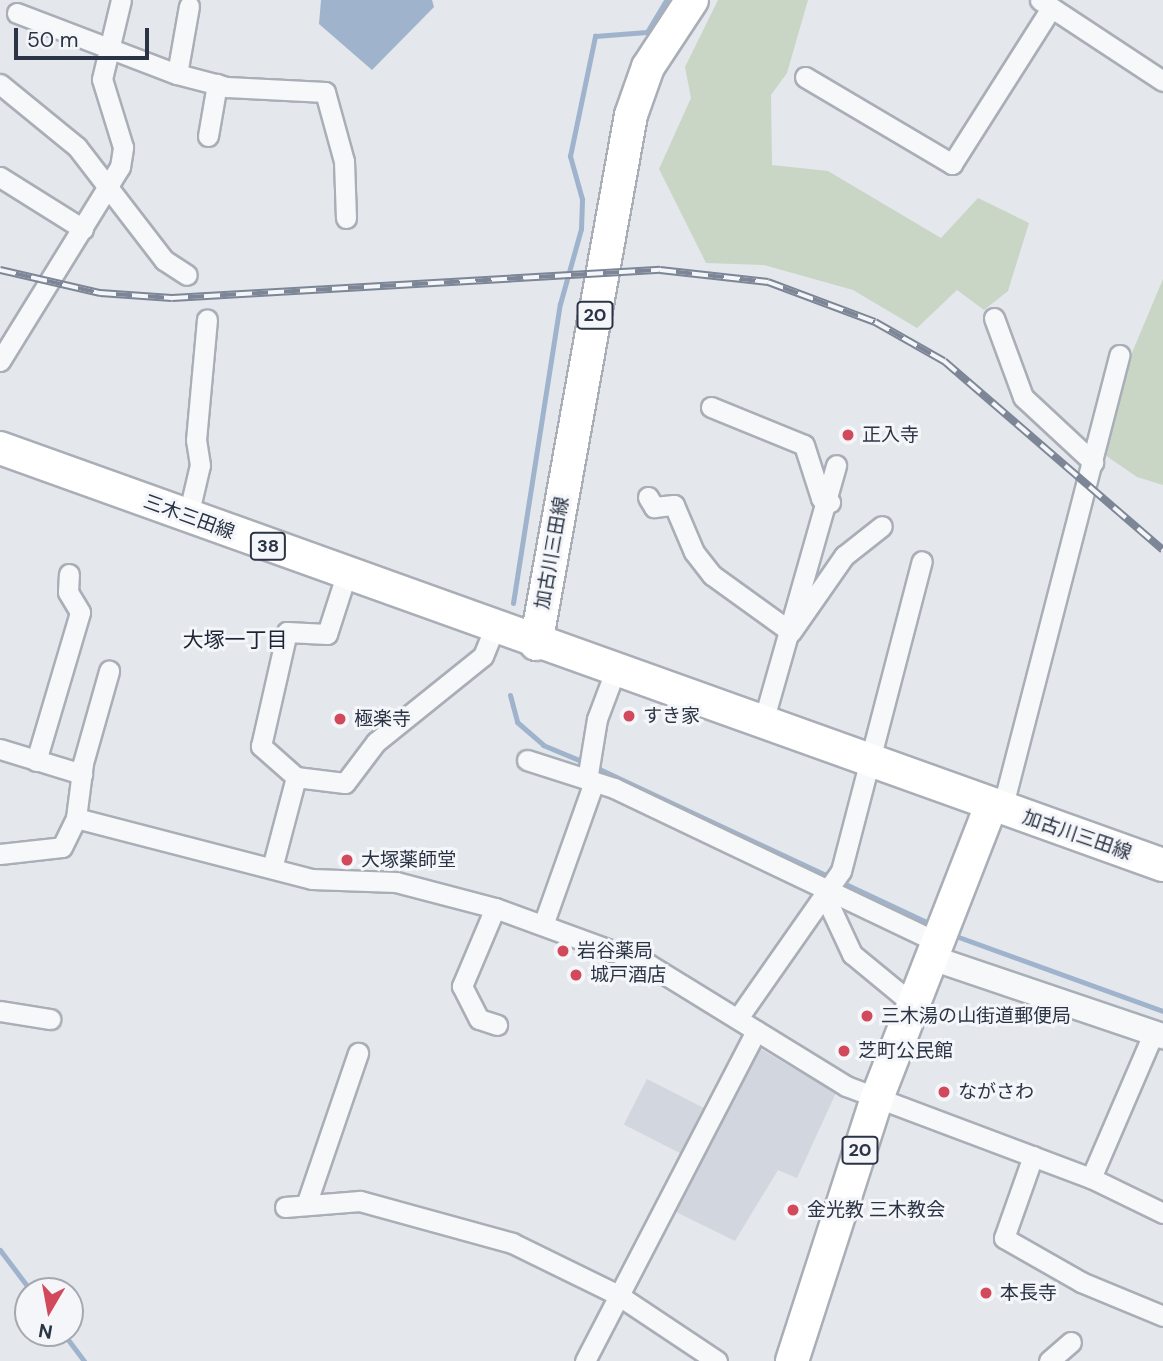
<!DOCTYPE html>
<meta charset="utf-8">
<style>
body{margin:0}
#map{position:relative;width:1163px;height:1361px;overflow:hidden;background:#e4e7ec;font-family:"DM Sans","Noto Sans JP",sans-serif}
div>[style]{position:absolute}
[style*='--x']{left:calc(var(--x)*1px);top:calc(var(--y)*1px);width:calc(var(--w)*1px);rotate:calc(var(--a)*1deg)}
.built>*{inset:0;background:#d2d6de;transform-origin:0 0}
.green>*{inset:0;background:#c9d6c5}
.water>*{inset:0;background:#9fb4cc}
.stream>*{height:5px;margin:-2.5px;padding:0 2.5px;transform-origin:2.5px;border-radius:2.5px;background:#9fb4cc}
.roads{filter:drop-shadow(2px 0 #a9aeb7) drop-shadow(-2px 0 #a9aeb7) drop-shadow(0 2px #a9aeb7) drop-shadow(0 -2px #a9aeb7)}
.minor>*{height:19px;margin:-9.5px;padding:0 9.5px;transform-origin:9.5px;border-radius:9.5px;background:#f7f8fa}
.tertiary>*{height:24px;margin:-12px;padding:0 12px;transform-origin:12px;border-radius:12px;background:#f7f8fa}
.primary>*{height:32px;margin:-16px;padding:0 16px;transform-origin:16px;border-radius:16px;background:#fff}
.rail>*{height:8px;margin-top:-4px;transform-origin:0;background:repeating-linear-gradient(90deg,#f4f6f9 0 16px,#7d8696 0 32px);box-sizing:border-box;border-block:2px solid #7d8696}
.dots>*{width:19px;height:19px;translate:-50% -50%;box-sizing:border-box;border:4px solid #f4f6f9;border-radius:50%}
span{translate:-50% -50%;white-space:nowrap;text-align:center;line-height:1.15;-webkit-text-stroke:6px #f4f6f9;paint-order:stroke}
.shield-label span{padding:2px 5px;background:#f4f6f9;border:2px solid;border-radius:5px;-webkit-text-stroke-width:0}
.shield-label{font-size:18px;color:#2b3445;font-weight:700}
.poi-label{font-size:19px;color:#2b3445}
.left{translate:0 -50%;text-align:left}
.street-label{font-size:19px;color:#2b3445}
.neighbourhood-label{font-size:21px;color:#1d2536}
.north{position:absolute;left:14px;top:1277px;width:70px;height:70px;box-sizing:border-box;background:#f4f6f9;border:2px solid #a4a8b1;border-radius:50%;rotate:190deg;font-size:19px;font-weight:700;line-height:28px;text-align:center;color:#2b3445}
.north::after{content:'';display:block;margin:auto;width:24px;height:32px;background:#d1495b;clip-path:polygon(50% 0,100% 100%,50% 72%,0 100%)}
.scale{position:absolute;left:14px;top:28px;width:135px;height:32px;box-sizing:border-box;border:4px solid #2b3445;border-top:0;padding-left:9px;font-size:21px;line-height:24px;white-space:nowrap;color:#2b3445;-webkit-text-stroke:5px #f4f6f9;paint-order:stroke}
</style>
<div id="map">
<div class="built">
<div style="clip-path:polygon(755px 1046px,836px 1093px,797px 1178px,778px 1170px,735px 1241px,670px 1209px)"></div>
<div style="left:647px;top:1079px;width:65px;height:51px;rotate:27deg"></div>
</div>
<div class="green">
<div style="clip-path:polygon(718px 0,808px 0,787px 73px,771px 95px,772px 165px,828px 171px,941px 238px,978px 198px,1029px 223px,1008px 291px,984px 310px,957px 290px,917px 328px,853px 290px,764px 265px,706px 263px,659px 169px,691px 98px,685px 67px)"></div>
<div style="clip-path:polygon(1163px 279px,1163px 485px,1137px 477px,1105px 455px,1118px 386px)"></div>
</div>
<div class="water">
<div style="clip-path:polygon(321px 0,432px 0,434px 7px,372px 70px,319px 24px)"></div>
</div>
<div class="stream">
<div style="--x:513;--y:603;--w:303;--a:-81.1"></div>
<div style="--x:560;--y:304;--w:78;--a:-74.4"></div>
<div style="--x:581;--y:229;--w:30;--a:-88"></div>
<div style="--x:582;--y:199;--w:45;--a:-105.6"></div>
<div style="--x:570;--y:156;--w:123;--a:-78.2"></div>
<div style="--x:595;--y:36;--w:52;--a:-4.4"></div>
<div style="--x:647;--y:32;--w:37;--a:-59"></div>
<div style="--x:510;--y:695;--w:28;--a:75"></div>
<div style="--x:517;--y:722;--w:35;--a:41"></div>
<div style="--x:543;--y:745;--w:47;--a:22.7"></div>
<div style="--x:595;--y:767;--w:259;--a:25.1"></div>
<div style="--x:839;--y:881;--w:106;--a:25.1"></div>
<div style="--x:953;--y:935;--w:223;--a:19.9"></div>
<div style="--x:0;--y:1250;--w:51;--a:52.9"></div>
<div style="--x:63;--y:1333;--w:35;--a:53"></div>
</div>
<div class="roads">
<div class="minor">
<div style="--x:1040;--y:0;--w:147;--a:33.4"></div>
<div style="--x:17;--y:13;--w:171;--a:20.9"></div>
<div style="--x:177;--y:74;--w:52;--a:14.6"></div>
<div style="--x:227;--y:87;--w:98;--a:2.9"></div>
<div style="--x:325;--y:92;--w:72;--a:74.6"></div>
<div style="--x:344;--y:161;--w:57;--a:88"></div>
<div style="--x:177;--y:74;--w:69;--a:-80"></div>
<div style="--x:805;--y:77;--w:171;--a:30.6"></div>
<div style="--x:952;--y:164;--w:185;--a:-57.6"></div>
<div style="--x:0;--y:84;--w:99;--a:39.3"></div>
<div style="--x:77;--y:147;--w:143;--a:52.4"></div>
<div style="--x:164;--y:260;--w:27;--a:33"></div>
<div style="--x:208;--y:136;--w:53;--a:-80.2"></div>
<div style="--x:0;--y:177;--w:98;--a:32.1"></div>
<div style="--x:994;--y:318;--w:84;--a:69.8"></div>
<div style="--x:1023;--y:397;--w:96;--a:42.9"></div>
<div style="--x:0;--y:361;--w:228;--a:-58.3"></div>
<div style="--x:120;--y:167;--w:20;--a:-81"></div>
<div style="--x:123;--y:147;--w:71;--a:-107.2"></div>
<div style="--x:102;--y:79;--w:81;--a:-76.5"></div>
<div style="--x:711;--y:407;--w:100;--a:22.2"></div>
<div style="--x:804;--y:445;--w:56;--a:72.2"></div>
<div style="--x:821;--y:498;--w:10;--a:24"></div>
<div style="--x:648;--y:497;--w:12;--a:59"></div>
<div style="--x:654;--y:507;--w:20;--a:-6"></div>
<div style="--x:674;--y:505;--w:51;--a:66.9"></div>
<div style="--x:694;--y:552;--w:29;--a:52"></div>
<div style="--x:712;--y:575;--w:97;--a:35.8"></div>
<div style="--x:791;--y:632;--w:93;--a:-55.1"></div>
<div style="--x:844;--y:556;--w:48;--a:-38.3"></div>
<div style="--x:188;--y:516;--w:52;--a:-76.8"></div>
<div style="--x:200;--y:465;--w:25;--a:-99"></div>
<div style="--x:196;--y:440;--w:121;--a:-84.8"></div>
<div style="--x:763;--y:722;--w:267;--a:-74.1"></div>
<div style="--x:0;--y:749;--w:86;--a:17"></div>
<div style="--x:527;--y:760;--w:91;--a:17.8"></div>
<div style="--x:614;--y:788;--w:362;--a:25.5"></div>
<div style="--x:36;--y:761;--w:155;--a:-73.5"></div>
<div style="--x:80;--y:612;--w:23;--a:-121"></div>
<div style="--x:68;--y:592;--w:18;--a:-87"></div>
<div style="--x:296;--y:777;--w:47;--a:-138.5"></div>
<div style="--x:261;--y:746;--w:117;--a:-77.2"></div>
<div style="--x:287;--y:632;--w:40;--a:2.9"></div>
<div style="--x:327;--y:634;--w:62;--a:-72.1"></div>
<div style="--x:587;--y:780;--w:62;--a:-80.7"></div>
<div style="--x:597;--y:719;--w:51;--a:-69.4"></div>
<div style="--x:1002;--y:809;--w:469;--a:-75.5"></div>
<div style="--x:76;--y:818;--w:244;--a:14.5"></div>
<div style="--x:312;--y:879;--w:84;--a:2"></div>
<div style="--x:396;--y:882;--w:102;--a:14.7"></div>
<div style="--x:495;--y:908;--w:163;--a:20.1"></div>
<div style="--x:648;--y:964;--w:233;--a:31.6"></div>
<div style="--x:846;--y:1086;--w:262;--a:20.6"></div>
<div style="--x:1091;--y:1178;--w:80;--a:25.9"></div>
<div style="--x:0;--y:854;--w:62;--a:-6.4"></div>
<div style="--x:62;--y:847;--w:32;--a:-64"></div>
<div style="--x:76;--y:818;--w:55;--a:-82.7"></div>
<div style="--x:83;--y:763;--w:96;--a:-74.2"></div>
<div style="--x:272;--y:868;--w:94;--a:-75.2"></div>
<div style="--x:296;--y:777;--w:49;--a:7"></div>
<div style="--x:345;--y:783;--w:51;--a:-52.9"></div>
<div style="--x:376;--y:742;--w:137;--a:-38.8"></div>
<div style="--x:483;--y:656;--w:29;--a:-68"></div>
<div style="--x:825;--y:896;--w:64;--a:65"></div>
<div style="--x:852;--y:954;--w:82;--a:39.5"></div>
<div style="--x:495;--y:908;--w:85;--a:112.9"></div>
<div style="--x:462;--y:986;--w:37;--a:63"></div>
<div style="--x:479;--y:1019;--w:19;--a:18"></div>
<div style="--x:543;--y:925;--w:152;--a:-70.4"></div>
<div style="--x:0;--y:1011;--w:51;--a:9.1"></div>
<div style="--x:738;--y:1018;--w:179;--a:-55"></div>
<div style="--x:841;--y:871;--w:320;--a:-75.4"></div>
<div style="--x:1033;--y:1156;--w:87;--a:109.5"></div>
<div style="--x:1004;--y:1238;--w:89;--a:29.7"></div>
<div style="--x:1081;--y:1282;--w:89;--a:22.5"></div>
<div style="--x:1091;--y:1178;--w:159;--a:-66.7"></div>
<div style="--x:306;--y:1205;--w:161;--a:-71.1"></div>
<div style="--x:285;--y:1207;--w:75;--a:-4.6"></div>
<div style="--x:360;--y:1201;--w:158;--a:15.4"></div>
<div style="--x:512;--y:1243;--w:118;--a:26.1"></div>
<div style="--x:618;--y:1295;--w:119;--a:33.7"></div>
<div style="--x:585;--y:1361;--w:372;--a:-62.6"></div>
<div style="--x:1049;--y:1361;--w:29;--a:-41"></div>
</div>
<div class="tertiary">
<div style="--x:935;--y:959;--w:241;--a:18.7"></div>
</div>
<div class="primary">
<div style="--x:0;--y:448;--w:1235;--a:19.73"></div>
<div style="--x:536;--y:644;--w:537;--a:-79.82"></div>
<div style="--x:631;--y:115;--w:51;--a:-70.5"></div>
<div style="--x:648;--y:67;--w:80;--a:-56.7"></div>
<div style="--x:792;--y:1361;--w:276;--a:-72.1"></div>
<div style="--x:877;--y:1098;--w:313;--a:-68.7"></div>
</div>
</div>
<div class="rail">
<div style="--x:0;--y:270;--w:103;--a:13"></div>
<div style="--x:100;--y:293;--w:72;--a:4"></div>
<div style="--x:172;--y:298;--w:489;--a:-3.3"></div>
<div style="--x:660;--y:270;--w:109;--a:6.3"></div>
<div style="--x:768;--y:282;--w:114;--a:20.5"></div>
<div style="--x:875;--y:322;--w:79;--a:29.5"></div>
<div style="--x:944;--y:361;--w:289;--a:40.8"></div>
</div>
<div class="dots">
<div style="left:848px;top:435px;background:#d1495b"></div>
<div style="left:629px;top:716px;background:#d1495b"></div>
<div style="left:340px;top:719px;background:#d1495b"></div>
<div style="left:347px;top:860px;background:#d1495b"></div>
<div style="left:563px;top:951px;background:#d1495b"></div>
<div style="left:576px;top:975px;background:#d1495b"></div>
<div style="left:867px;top:1016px;background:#d1495b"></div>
<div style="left:844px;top:1051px;background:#d1495b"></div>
<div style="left:944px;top:1092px;background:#d1495b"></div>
<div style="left:793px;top:1210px;background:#d1495b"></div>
<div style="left:986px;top:1293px;background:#d1495b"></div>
</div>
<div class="shield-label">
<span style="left:595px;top:315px">20</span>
<span style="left:268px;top:546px">38</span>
<span style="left:860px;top:1150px">20</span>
</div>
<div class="poi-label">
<span class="left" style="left:862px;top:435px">正入寺</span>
<span class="left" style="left:643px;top:716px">すき家</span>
<span class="left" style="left:354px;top:719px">極楽寺</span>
<span class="left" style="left:361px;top:860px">大塚薬師堂</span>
<span class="left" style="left:577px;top:951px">岩谷薬局</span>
<span class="left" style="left:590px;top:975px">城戸酒店</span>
<span class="left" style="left:881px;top:1016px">三木湯の山街道郵便局</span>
<span class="left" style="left:858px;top:1051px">芝町公民館</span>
<span class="left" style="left:958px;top:1092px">ながさわ</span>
<span class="left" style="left:807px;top:1210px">金光教 三木教会</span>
<span class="left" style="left:1000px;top:1293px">本長寺</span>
</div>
<div class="street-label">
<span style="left:189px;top:517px;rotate:20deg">三木三田線</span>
<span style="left:552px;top:553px;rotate:-80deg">加古川三田線</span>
<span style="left:1077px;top:835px;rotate:19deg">加古川三田線</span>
</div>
<div class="neighbourhood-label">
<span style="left:235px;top:640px">大塚一丁目</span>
</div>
<div class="north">N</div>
<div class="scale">50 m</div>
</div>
